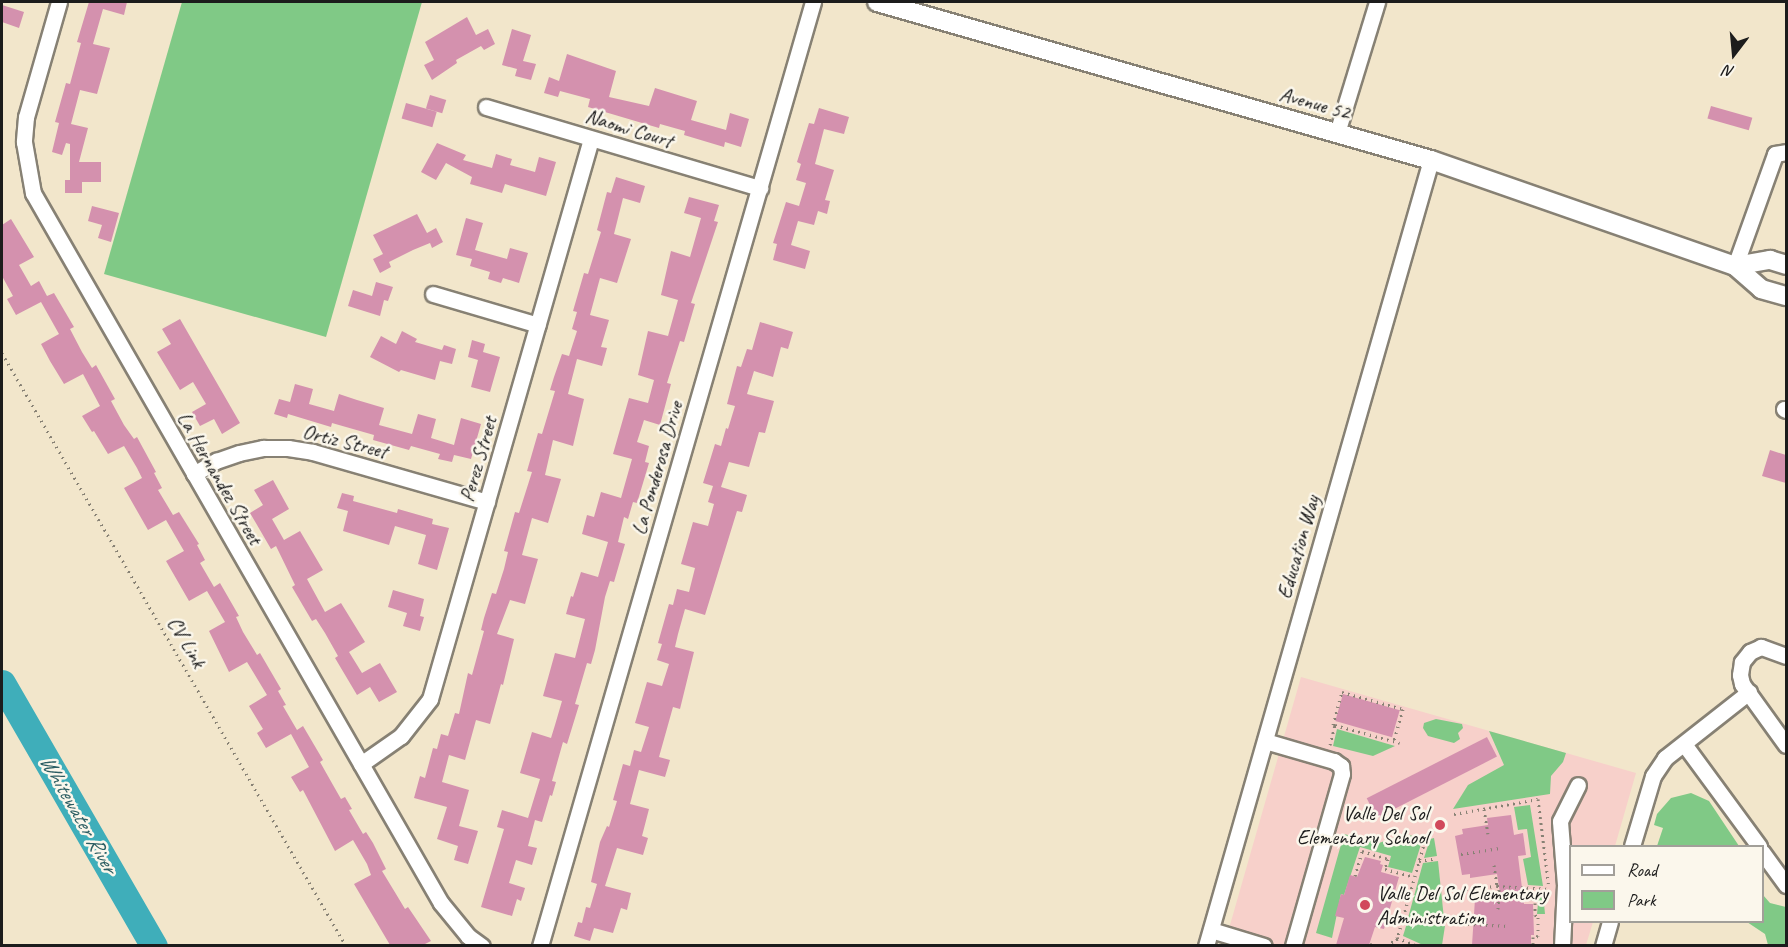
<!DOCTYPE html>
<style>
body{margin:0}
#map{position:relative;width:1788px;height:947px;overflow:hidden;background:#f2e6cb;font-family:Caveat,sans-serif}
div>[style]{position:absolute}
[style*='--x']{left:calc(var(--x)*1px);top:calc(var(--y)*1px);width:calc(var(--w)*1px);rotate:calc(var(--a)*1deg)}
.built>*{inset:0;background:#f7d0ca}
.green>*{inset:0;background:#80c986}
.river>*{height:27px;margin:-13.5px;padding:0 13.5px;transform-origin:13.5px;border-radius:13.5px;background:#3faeba}
.building>*{inset:0;background:#d491ae;transform-origin:0 0}
.path>*{height:3px;margin-top:-1.5px;transform-origin:0;background:repeating-linear-gradient(90deg,#878174 0 1.5px,transparent 0 6px)}
.roads{filter:drop-shadow(2px 0 #878174) drop-shadow(-2px 0 #878174) drop-shadow(0 2px #878174) drop-shadow(0 -2px #878174)}
.minor>*{height:15px;margin:-7.5px;padding:0 7.5px;transform-origin:7.5px;border-radius:7.5px;background:#fff}
.major>*{height:18px;margin:-9px;padding:0 9px;transform-origin:9px;border-radius:9px;background:#fff}
.dots>*{width:16px;height:16px;translate:-50% -50%;box-sizing:border-box;border:3px solid #fbf7ec;border-radius:50%}
span{translate:-50% -50%;white-space:nowrap;text-align:center;line-height:1.15;-webkit-text-stroke:5px #fbf7ec;paint-order:stroke}
.street-label{font-size:21px;color:#1c1c1c}
.poi-label{font-size:21px;color:#1c1c1c}
.right{translate:-100% -50%;text-align:right}
.left{translate:0 -50%;text-align:left}
.water-label{font-size:22px;color:#2c5e63;font-style:italic}
.frame{position:absolute;inset:0;border:3px solid #1c1c1c;pointer-events:none}
.legend{position:absolute;left:1569px;top:845px;width:195px;height:78px;box-sizing:border-box;background:#fbf7ec;border:2px solid #a29f99;margin:0;padding:8px 10px;list-style:none;font-size:18px;color:#1c1c1c}
.legend li{display:flex;align-items:center;gap:12px;height:30px}
.legend b{width:30px;border:2px solid #a29f99}
.north{position:absolute;left:1704px;top:24px;width:60px;height:60px;-webkit-text-stroke:4px #fbf7ec;paint-order:stroke;rotate:196deg;font-size:16px;font-weight:700;line-height:24px;text-align:center;color:#1c1c1c}
.north::after{content:'';display:block;margin:auto;width:21px;height:27px;background:#1c1c1c;clip-path:polygon(50% 0,100% 100%,50% 72%,0 100%)}
</style>
<div id="map">
<div class="built">
<div style="clip-path:polygon(1301px 677px,1636px 773px,1615px 846px,1570px 846px,1570px 922px,1593px 922px,1586px 945px,1224px 946px)"></div>
</div>
<div class="green">
<div style="clip-path:polygon(182px 2px,422px 2px,326px 337px,104px 274px)"></div>
<div style="clip-path:polygon(1436px 719px,1462px 724px,1463px 728px,1458px 733px,1460px 739px,1454px 743px,1428px 736px,1423px 728px,1424px 723px)"></div>
<div style="clip-path:polygon(1337px 729px,1395px 746px,1373px 756px,1333px 746px)"></div>
<div style="clip-path:polygon(1489px 731px,1566px 753px,1563px 762px,1551px 776px,1550px 794px,1453px 809px,1468px 785px,1504px 765px)"></div>
<div style="clip-path:polygon(1691px 793px,1709px 801px,1739px 846px,1657px 846px,1663px 828px,1654px 825px,1657px 814px,1671px 798px)"></div>
<div style="clip-path:polygon(1530px 805px,1543px 886px,1528px 885px,1523px 859px,1531px 857px,1527px 829px,1518px 830px,1514px 807px)"></div>
<div style="clip-path:polygon(1344px 834px,1379px 843px,1404px 834px,1423px 838px,1412px 873px,1388px 867px,1391px 856px,1360px 847px,1344px 895px,1341px 894px,1332px 938px,1316px 933px)"></div>
<div style="clip-path:polygon(1434px 838px,1437px 856px,1424px 858px,1430px 839px)"></div>
<div style="clip-path:polygon(1438px 861px,1444px 919px,1408px 918px,1423px 863px)"></div>
<div style="clip-path:polygon(1532px 893px,1543px 893px,1545px 914px,1537px 914px,1538px 903px)"></div>
<div style="clip-path:polygon(1763px 895px,1770px 903px,1786px 907px,1786px 945px,1768px 945px,1765px 934px,1747px 922px,1762px 922px)"></div>
<div style="clip-path:polygon(1407px 923px,1445px 926px,1442px 945px,1423px 945px,1403px 936px)"></div>
</div>
<div class="river">
<div style="--x:2;--y:683;--w:304;--a:60"></div>
</div>
<div class="building">
<div style="clip-path:polygon(89px 2px,127px 2px,124px 15px,103px 9px,93px 44px,110px 48px,97px 94px,80px 90px,71px 124px,88px 128px,79px 162px,101px 162px,101px 182px,82px 182px,82px 193px,65px 193px,65px 180px,70px 180px,70px 144px,66px 143px,62px 155px,52px 152px,59px 123px,55px 122px,66px 83px,70px 84px,81px 43px,77px 42px)"></div>
<div style="clip-path:polygon(2px 5px,24px 12px,19px 28px,2px 22px)"></div>
<div style="clip-path:polygon(467px 17px,476px 35px,488px 29px,495px 44px,484px 50px,481px 46px,456px 60px,457px 63px,432px 80px,424px 65px,434px 60px,425px 42px)"></div>
<div style="clip-path:polygon(512px 29px,531px 35px,523px 61px,536px 64px,531px 80px,515px 76px,517px 69px,502px 65px)"></div>
<div style="clip-path:polygon(567px 54px,616px 71px,609px 97px,649px 106px,655px 88px,697px 101px,691px 120px,726px 130px,730px 113px,749px 119px,741px 147px,725px 142px,724px 147px,684px 135px,685px 131px,660px 124px,659px 128px,588px 107px,590px 99px,560px 91px,558px 97px,544px 93px,549px 77px,559px 81px)"></div>
<div style="left:430px;top:95px;width:17px;height:14px;rotate:17deg"></div>
<div style="left:406px;top:103px;width:32px;height:16px;rotate:16deg"></div>
<div style="left:1711px;top:106px;width:43px;height:13px;rotate:16deg"></div>
<div style="clip-path:polygon(819px 108px,849px 117px,844px 134px,824px 129px,815px 164px,834px 170px,825px 200px,830px 201px,827px 214px,818px 211px,814px 225px,798px 221px,791px 245px,810px 251px,805px 269px,773px 260px,777px 244px,773px 243px,786px 202px,799px 206px,806px 183px,796px 180px,801px 164px,797px 162px,809px 123px,814px 124px)"></div>
<div style="clip-path:polygon(437px 143px,466px 155px,463px 160px,492px 168px,496px 154px,512px 159px,510px 165px,535px 172px,539px 157px,556px 162px,546px 196px,505px 184px,502px 193px,470px 184px,472px 177px,446px 163px,436px 180px,421px 172px)"></div>
<div style="clip-path:polygon(616px 177px,645px 186px,640px 203px,623px 198px,614px 234px,631px 239px,617px 283px,600px 278px,590px 315px,609px 320px,601px 347px,607px 348px,602px 366px,577px 359px,568px 394px,584px 399px,573px 446px,553px 440px,545px 475px,561px 479px,548px 523px,532px 518px,522px 555px,538px 559px,525px 604px,510px 600px,497px 634px,514px 639px,503px 685px,501px 684px,490px 724px,476px 720px,465px 760px,449px 755px,442px 782px,469px 790px,459px 826px,478px 831px,468px 864px,454px 860px,458px 846px,437px 839px,447px 807px,414px 798px,420px 776px,425px 778px,433px 748px,437px 749px,441px 734px,448px 736px,455px 713px,459px 714px,468px 673px,472px 675px,484px 631px,481px 630px,484px 618px,492px 593px,496px 594px,504px 569px,508px 552px,504px 551px,515px 512px,519px 513px,532px 472px,527px 471px,538px 433px,542px 434px,555px 391px,550px 390px,554px 377px,562px 354px,569px 356px,577px 331px,572px 329px,577px 312px,573px 311px,584px 273px,588px 274px,601px 232px,597px 230px,607px 192px,611px 193px)"></div>
<div style="clip-path:polygon(689px 197px,719px 205px,714px 221px,718px 222px,691px 303px,695px 304px,684px 342px,680px 341px,675px 357px,667px 383px,671px 384px,660px 425px,644px 420px,637px 442px,649px 446px,645px 462px,649px 463px,637px 503px,633px 502px,628px 519px,624px 517px,618px 542px,625px 544px,614px 582px,610px 581px,605px 597px,595px 650px,591px 664px,587px 663px,575px 704px,579px 705px,567px 744px,563px 742px,552px 781px,556px 782px,552px 796px,550px 795px,542px 822px,535px 820px,528px 846px,537px 848px,532px 865px,516px 860px,509px 883px,525px 888px,521px 901px,517px 899px,512px 916px,481px 907px,504px 829px,497px 827px,502px 810px,528px 818px,540px 779px,520px 773px,532px 732px,551px 738px,555px 725px,562px 701px,543px 696px,555px 653px,575px 658px,585px 619px,566px 614px,571px 596px,573px 597px,581px 572px,598px 577px,608px 542px,582px 534px,587px 515px,594px 517px,601px 492px,621px 498px,632px 459px,613px 454px,629px 398px,648px 403px,654px 380px,638px 375px,648px 331px,668px 336px,678px 300px,661px 295px,671px 251px,690px 257px,701px 218px,684px 213px)"></div>
<div style="clip-path:polygon(92px 206px,119px 213px,111px 242px,98px 238px,102px 225px,88px 221px)"></div>
<div style="clip-path:polygon(417px 214px,427px 233px,436px 228px,443px 242px,432px 248px,430px 243px,413px 250px,389px 262px,391px 267px,380px 273px,373px 259px,383px 254px,373px 235px)"></div>
<div style="clip-path:polygon(466px 218px,483px 223px,475px 250px,507px 259px,510px 248px,528px 253px,519px 283px,503px 278px,501px 283px,488px 279px,490px 272px,470px 266px,472px 259px,456px 255px)"></div>
<div style="clip-path:polygon(11px 219px,34px 257px,19px 265px,31px 286px,39px 281px,47px 296px,54px 293px,74px 327px,70px 329px,82px 352px,92px 368px,96px 365px,115px 399px,111px 401px,124px 425px,134px 439px,137px 437px,156px 472px,154px 473px,162px 488px,158px 490px,173px 515px,179px 512px,199px 544px,197px 545px,205px 560px,200px 563px,214px 587px,220px 583px,239px 616px,236px 617px,243px 632px,257px 655px,260px 653px,281px 689px,278px 691px,286px 705px,283px 706px,297px 730px,303px 726px,323px 760px,320px 762px,333px 785px,341px 799px,345px 797px,352px 809px,349px 810px,363px 834px,366px 832px,373px 843px,386px 869px,382px 871px,396px 894px,405px 909px,408px 907px,431px 941px,423px 945px,390px 945px,354px 884px,371px 875px,367px 864px,353px 840px,335px 851px,303px 790px,300px 792px,291px 777px,309px 767px,291px 734px,266px 748px,257px 733px,263px 729px,249px 706px,267px 695px,247px 662px,229px 672px,209px 631px,225px 622px,207px 591px,189px 601px,166px 561px,184px 551px,166px 520px,148px 530px,124px 488px,142px 478px,137px 468px,124px 446px,108px 454px,94px 431px,92px 432px,82px 416px,100px 406px,83px 374px,64px 384px,50px 361px,41px 344px,59px 334px,41px 302px,16px 315px,7px 299px,13px 296px,2px 276px,2px 225px)"></div>
<div style="clip-path:polygon(376px 282px,393px 287px,388px 301px,384px 300px,380px 316px,348px 306px,353px 290px,372px 296px)"></div>
<div style="clip-path:polygon(180px 319px,240px 423px,222px 434px,214px 419px,200px 426px,192px 412px,206px 404px,193px 382px,180px 390px,157px 352px,171px 344px,162px 329px)"></div>
<div style="clip-path:polygon(760px 322px,793px 332px,788px 349px,781px 347px,773px 377px,754px 371px,747px 394px,774px 401px,765px 433px,759px 432px,749px 467px,729px 462px,721px 487px,747px 495px,742px 512px,737px 511px,705px 615px,685px 609px,678px 634px,675px 647px,694px 652px,680px 709px,673px 707px,659px 757px,670px 760px,665px 777px,639px 770px,630px 804px,649px 809px,642px 836px,648px 838px,643px 855px,617px 848px,605px 886px,631px 893px,627px 910px,621px 908px,613px 933px,594px 928px,590px 941px,574px 936px,578px 922px,582px 923px,586px 907px,590px 908px,597px 884px,591px 882px,600px 842px,607px 826px,609px 827px,617px 801px,613px 800px,623px 764px,630px 766px,634px 750px,641px 752px,649px 727px,635px 723px,647px 682px,662px 686px,669px 664px,657px 660px,662px 644px,658px 643px,669px 604px,673px 605px,677px 589px,689px 592px,695px 568px,681px 564px,693px 522px,708px 526px,714px 504px,708px 502px,713px 486px,703px 483px,715px 444px,721px 446px,726px 428px,728px 429px,735px 406px,727px 404px,737px 366px,741px 367px,747px 349px,752px 350px)"></div>
<div style="clip-path:polygon(402px 331px,417px 339px,415px 342px,442px 350px,444px 345px,456px 349px,452px 364px,440px 361px,435px 380px,401px 370px,399px 372px,370px 357px,381px 336px,396px 344px)"></div>
<div style="clip-path:polygon(472px 340px,485px 344px,483px 352px,500px 357px,490px 392px,471px 387px,478px 360px,468px 357px)"></div>
<div style="clip-path:polygon(295px 384px,313px 389px,309px 404px,334px 411px,339px 394px,357px 400px,384px 408px,379px 425px,412px 434px,418px 414px,436px 419px,431px 438px,454px 445px,461px 418px,481px 424px,471px 459px,454px 455px,452px 462px,438px 459px,440px 454px,411px 446px,409px 450px,373px 440px,374px 435px,332px 423px,331px 427px,288px 414px,287px 418px,274px 414px,279px 399px,290px 402px)"></div>
<div style="clip-path:polygon(1770px 450px,1786px 455px,1786px 483px,1762px 476px)"></div>
<div style="clip-path:polygon(273px 480px,289px 509px,272px 519px,284px 540px,300px 531px,323px 570px,307px 579px,325px 612px,341px 603px,365px 642px,349px 652px,362px 673px,380px 663px,397px 692px,379px 702px,370px 687px,357px 695px,335px 658px,338px 656px,325px 633px,316px 619px,312px 621px,292px 587px,295px 585px,276px 546px,271px 549px,250px 513px,263px 505px,254px 490px)"></div>
<div style="clip-path:polygon(342px 493px,354px 496px,353px 501px,397px 513px,398px 509px,433px 519px,432px 524px,449px 528px,437px 570px,418px 564px,426px 535px,395px 526px,389px 545px,343px 531px,348px 511px,337px 508px)"></div>
<div style="clip-path:polygon(393px 590px,424px 599px,420px 616px,424px 617px,420px 631px,403px 626px,407px 613px,388px 607px)"></div>
<div style="left:1343px;top:694px;width:59px;height:28px;rotate:16deg"></div>
<div style="left:1487px;top:737px;width:22px;height:135px;rotate:63deg"></div>
<div style="clip-path:polygon(1511px 815px,1514px 835px,1523px 833px,1526px 855px,1518px 856px,1524px 904px,1533px 904px,1534px 935px,1531px 935px,1531px 945px,1472px 945px,1475px 899px,1501px 900px,1497px 874px,1470px 878px,1470px 874px,1462px 875px,1455px 836px,1463px 834px,1462px 829px,1488px 825px,1487px 818px)"></div>
<div style="clip-path:polygon(1365px 857px,1381px 861px,1380px 864px,1383px 865px,1381px 872px,1399px 877px,1384px 929px,1375px 927px,1369px 945px,1336px 945px,1344px 918px,1335px 916px,1341px 894px,1344px 895px,1350px 875px,1357px 877px)"></div>
</div>
<div class="path">
<div style="--x:2;--y:353;--w:686;--a:59.88"></div>
<div style="--x:1335;--y:725;--w:2;--a:180"></div>
<div style="--x:1333;--y:725;--w:34;--a:-75"></div>
<div style="--x:1342;--y:692;--w:63;--a:15.6"></div>
<div style="--x:1403;--y:709;--w:33;--a:106"></div>
<div style="--x:1330;--y:745;--w:21;--a:-76"></div>
<div style="--x:1335;--y:725;--w:67;--a:15.5"></div>
<div style="--x:1484;--y:809;--w:25;--a:81"></div>
<div style="--x:1454;--y:814;--w:85;--a:-10.1"></div>
<div style="--x:1538;--y:799;--w:90;--a:83"></div>
<div style="--x:1461;--y:854;--w:40;--a:-8.5"></div>
<div style="--x:1419;--y:861;--w:18;--a:-9"></div>
<div style="--x:1494;--y:865;--w:21;--a:82"></div>
<div style="--x:1355;--y:876;--w:26;--a:-74"></div>
<div style="--x:1362;--y:851;--w:27;--a:17"></div>
<div style="--x:1388;--y:859;--w:10;--a:107"></div>
<div style="--x:1385;--y:869;--w:30;--a:15"></div>
<div style="--x:1526;--y:888;--w:17;--a:59"></div>
<div style="--x:1535;--y:903;--w:12;--a:90"></div>
<div style="--x:1535;--y:915;--w:4;--a:34"></div>
<div style="--x:1538;--y:917;--w:19;--a:90"></div>
<div style="--x:1538;--y:936;--w:5;--a:169"></div>
<div style="--x:1533;--y:937;--w:9;--a:90"></div>
<div style="--x:1466;--y:889;--w:31;--a:-6"></div>
<div style="--x:1497;--y:886;--w:52;--a:3.3"></div>
<div style="--x:1498;--y:909;--w:22;--a:-87"></div>
<div style="--x:1387;--y:919;--w:57;--a:3"></div>
<div style="--x:1468;--y:924;--w:40;--a:2.9"></div>
<div style="--x:1370;--y:944;--w:5;--a:22"></div>
<div style="--x:1387;--y:946;--w:13;--a:-39"></div>
<div style="--x:1397;--y:938;--w:22;--a:21"></div>
<div style="--x:1395;--y:946;--w:113;--a:-74.1"></div>
<div style="--x:1497;--y:946;--w:5;--a:-90"></div>
</div>
<div class="roads">
<div class="minor">
<div style="--x:59;--y:2;--w:120;--a:106"></div>
<div style="--x:26;--y:117;--w:25;--a:95"></div>
<div style="--x:24;--y:142;--w:52;--a:80"></div>
<div style="--x:33;--y:193;--w:819;--a:60.12"></div>
<div style="--x:441;--y:903;--w:43;--a:50.7"></div>
<div style="--x:468;--y:936;--w:17;--a:36"></div>
<div style="--x:486;--y:107;--w:286;--a:16.5"></div>
<div style="--x:1337;--y:133;--w:137;--a:-73"></div>
<div style="--x:1735;--y:266;--w:119;--a:-70.3"></div>
<div style="--x:1775;--y:154;--w:11;--a:-10"></div>
<div style="--x:433;--y:294;--w:109;--a:16.4"></div>
<div style="--x:1784;--y:409;--w:2;--a:27"></div>
<div style="--x:194;--y:474;--w:26;--a:-31"></div>
<div style="--x:216;--y:461;--w:24;--a:-19"></div>
<div style="--x:239;--y:453;--w:25;--a:-12"></div>
<div style="--x:263;--y:448;--w:25;--a:0"></div>
<div style="--x:288;--y:448;--w:25;--a:9"></div>
<div style="--x:313;--y:452;--w:181;--a:16"></div>
<div style="--x:1786;--y:656;--w:27;--a:-160"></div>
<div style="--x:1761;--y:647;--w:12;--a:156"></div>
<div style="--x:1750;--y:652;--w:13;--a:129"></div>
<div style="--x:1742;--y:662;--w:13;--a:99"></div>
<div style="--x:1740;--y:675;--w:9;--a:77"></div>
<div style="--x:1742;--y:684;--w:75;--a:54.2"></div>
<div style="--x:1265;--y:741;--w:72;--a:16.2"></div>
<div style="--x:1334;--y:761;--w:9;--a:36"></div>
<div style="--x:1341;--y:766;--w:8;--a:83"></div>
<div style="--x:1342;--y:774;--w:179;--a:105.9"></div>
<div style="--x:1684;--y:744;--w:127;--a:53.7"></div>
<div style="--x:361;--y:764;--w:49;--a:-35"></div>
<div style="--x:401;--y:736;--w:47;--a:-51.9"></div>
<div style="--x:430;--y:699;--w:583;--a:-73.96"></div>
<div style="--x:1632;--y:846;--w:73;--a:-73.3"></div>
<div style="--x:1653;--y:776;--w:22;--a:-56"></div>
<div style="--x:1665;--y:758;--w:107;--a:-38.2"></div>
<div style="--x:1762;--y:852;--w:41;--a:54"></div>
<div style="--x:1211;--y:930;--w:55;--a:16.8"></div>
<div style="--x:540;--y:946;--w:983;--a:-73.87"></div>
<div style="--x:1206;--y:946;--w:818;--a:-74.03"></div>
<div style="--x:1562;--y:946;--w:61;--a:-87.2"></div>
<div style="--x:1565;--y:885;--w:64;--a:-94.5"></div>
<div style="--x:1560;--y:821;--w:40;--a:-63.4"></div>
<div style="--x:1603;--y:946;--w:25;--a:-74"></div>
</div>
<div class="major">
<div style="--x:877;--y:2;--w:576;--a:15.92"></div>
<div style="--x:1431;--y:160;--w:322;--a:19.2"></div>
<div style="--x:1735;--y:266;--w:35;--a:41"></div>
<div style="--x:1761;--y:289;--w:26;--a:16"></div>
<div style="--x:1735;--y:266;--w:36;--a:-10"></div>
<div style="--x:1770;--y:260;--w:17;--a:17"></div>
</div>
</div>
<div class="dots">
<div style="left:1440px;top:825px;background:#d1495b"></div>
<div style="left:1365px;top:905px;background:#d1495b"></div>
</div>
<div class="street-label">
<span style="left:1315px;top:103px;rotate:16deg">Avenue 52</span>
<span style="left:629px;top:128px;rotate:17deg">Naomi Court</span>
<span style="left:345px;top:441px;rotate:14deg">Ortiz Street</span>
<span style="left:478px;top:459px;rotate:-74deg">Perez Street</span>
<span style="left:657px;top:468px;rotate:-74deg">La Ponderosa Drive</span>
<span style="left:220px;top:478px;rotate:60deg">La Hernandez Street</span>
<span style="left:1298px;top:547px;rotate:-74deg">Education Way</span>
<span style="left:187px;top:642px;rotate:60deg">CV Link</span>
</div>
<div class="poi-label">
<span class="right" style="left:1428px;top:825px">Valle Del Sol<br>Elementary School</span>
<span class="left" style="left:1377px;top:905px">Valle Del Sol Elementary<br>Administration</span>
</div>
<div class="water-label">
<span style="left:78px;top:814px;rotate:60deg">Whitewater River</span>
</div>
<div class="frame"></div>
<ul class="legend">
<li><b style="height:8px;background:#fff"></b>Road</li>
<li><b style="height:16px;background:#80c986"></b>Park</li>
</ul>
<div class="north">N</div>
</div>
